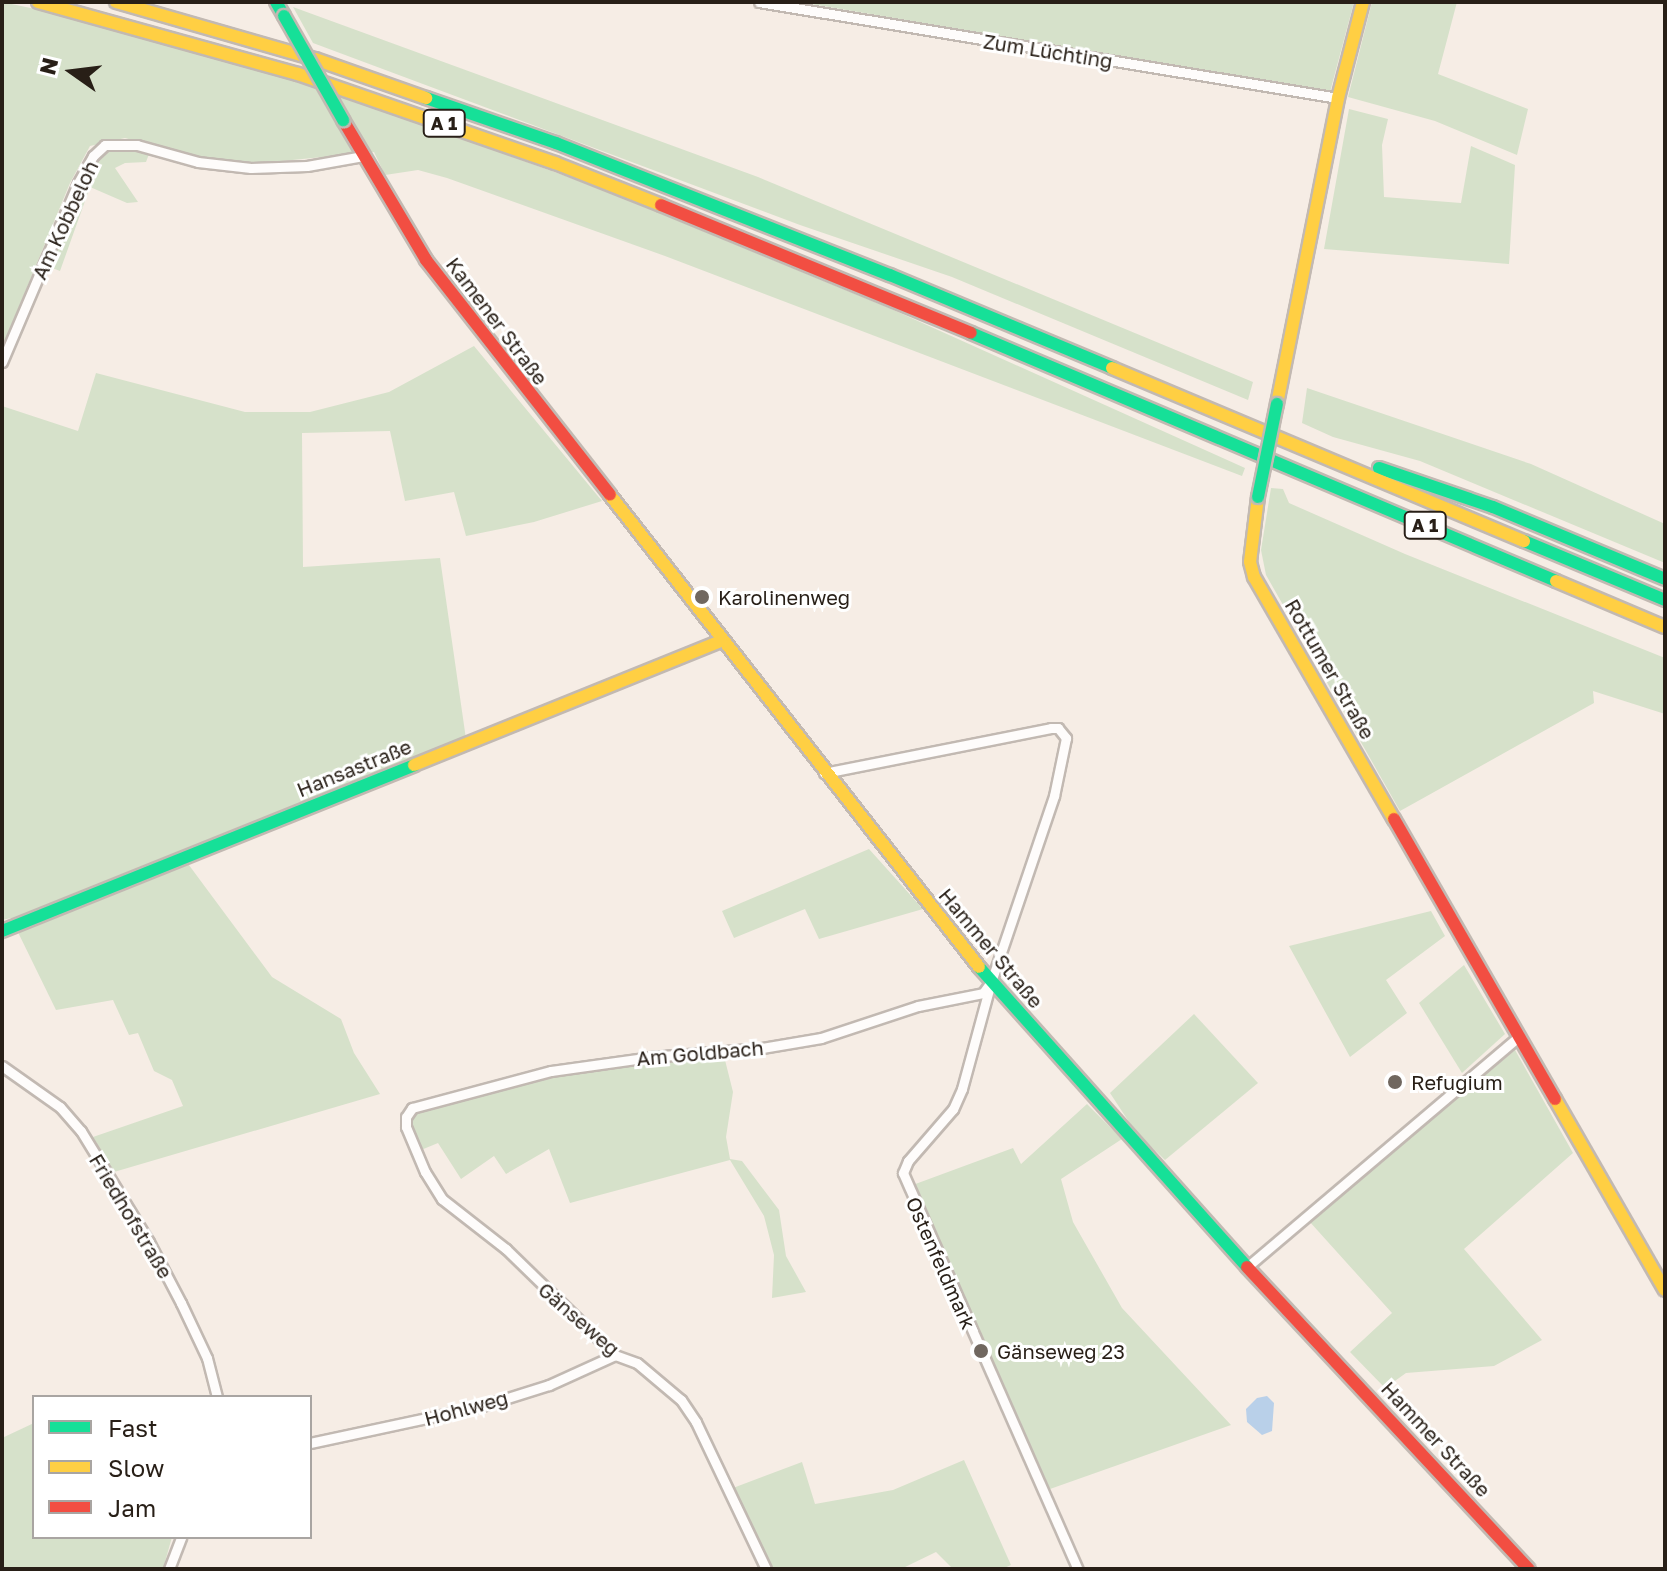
<!DOCTYPE html>
<meta charset="utf-8">
<style>
body{margin:0}
#map{position:relative;width:1667px;height:1571px;overflow:hidden;background:#f6ede5;font-family:"Golos Text",sans-serif}
div>[style]{position:absolute}
[style*='--x']{left:calc(var(--x)*1px);top:calc(var(--y)*1px);width:calc(var(--w)*1px);rotate:calc(var(--a)*1deg)}
.green>*{inset:0;background:#d6e1ca}
.water>*{inset:0;background:#b9d0e9}
.roads{filter:drop-shadow(2px 0 #c2b9b2) drop-shadow(-2px 0 #c2b9b2) drop-shadow(0 2px #c2b9b2) drop-shadow(0 -2px #c2b9b2)}
.street>*{height:9px;margin:-4.5px;padding:0 4.5px;transform-origin:4.5px;border-radius:4.5px;background:#fefcfb}
.fast>*{height:12px;margin:-6px;padding:0 6px;transform-origin:6px;border-radius:6px;background:#16e098}
.slow>*{height:12px;margin:-6px;padding:0 6px;transform-origin:6px;border-radius:6px;background:#ffcf43}
.jam>*{height:12px;margin:-6px;padding:0 6px;transform-origin:6px;border-radius:6px;background:#f24e42}
.bridges{filter:drop-shadow(2px 0 #c2b9b2) drop-shadow(-2px 0 #c2b9b2) drop-shadow(0 2px #c2b9b2) drop-shadow(0 -2px #c2b9b2)}
.fast-bridge>*{height:12px;margin:-6px;padding:0 6px;transform-origin:6px;border-radius:6px;background:#16e098}
.dots>*{width:22px;height:22px;translate:-50% -50%;box-sizing:border-box;border:4px solid #fff;border-radius:50%}
span{translate:-50% -50%;white-space:nowrap;text-align:center;line-height:1.15;-webkit-text-stroke:6px #fff;paint-order:stroke}
.shield-label span{padding:2px 6px;background:#fff;border:2px solid;border-radius:6px;-webkit-text-stroke-width:0}
.shield-label{font-size:18px;color:#281f17;font-weight:700}
.street-label{font-size:20px;color:#281f17}
.poi-label{font-size:20px;color:#281f17}
.left{translate:0 -50%;text-align:left}
.frame{position:absolute;inset:0;border:4px solid #281f17;pointer-events:none}
.legend{position:absolute;left:32px;top:1395px;width:280px;height:144px;box-sizing:border-box;background:#fff;border:2px solid #a9a5a2;margin:0;padding:10px 14px;list-style:none;font-size:24px;color:#281f17}
.legend li{display:flex;align-items:center;gap:16px;height:40px}
.legend b{width:40px;border:2px solid #a9a5a2}
.north{position:absolute;left:32px;top:32px;width:80px;height:80px;-webkit-text-stroke:6px #fff;paint-order:stroke;rotate:284deg;font-size:22px;font-weight:700;line-height:32px;text-align:center;color:#281f17}
.north::after{content:'';display:block;margin:auto;width:28px;height:36px;background:#281f17;clip-path:polygon(50% 0,100% 100%,50% 72%,0 100%)}
</style>
<div id="map">
<div class="green">
<div style="clip-path:polygon(2px 2px,83px 19px,311px 84px,599px 188px,889px 308px,1245px 468px,1242px 476px,665px 256px,447px 178px,418px 170px,385px 175px,374px 152px,241px 165px,199px 159px,125px 138px,90px 146px,70px 183px,2px 348px)"></div>
<div style="clip-path:polygon(799px 2px,1354px 2px,1330px 92px)"></div>
<div style="clip-path:polygon(1372px 2px,1457px 2px,1438px 74px,1528px 109px,1517px 155px,1435px 121px,1348px 97px)"></div>
<div style="clip-path:polygon(293px 7px,758px 177px,1253px 382px,1248px 400px,952px 277px,800px 225px,313px 43px)"></div>
<div style="clip-path:polygon(1349px 109px,1388px 119px,1382px 145px,1384px 197px,1461px 203px,1471px 146px,1515px 165px,1509px 264px,1324px 249px)"></div>
<div style="clip-path:polygon(113px 148px,149px 154px,146px 162px,125px 163px,115px 168px,138px 202px,127px 203px,90px 187px,60px 271px,47px 266px,88px 173px,96px 159px)"></div>
<div style="clip-path:polygon(474px 346px,602px 501px,534px 522px,466px 536px,454px 492px,405px 501px,390px 431px,302px 433px,303px 567px,440px 558px,466px 739px,180px 853px,272px 977px,341px 1019px,354px 1053px,380px 1094px,114px 1172px,93px 1137px,183px 1106px,172px 1080px,154px 1071px,138px 1033px,129px 1035px,113px 1000px,56px 1010px,11px 918px,2px 920px,2px 406px,78px 431px,96px 373px,245px 412px,310px 412px,389px 392px)"></div>
<div style="clip-path:polygon(1307px 388px,1531px 464px,1665px 524px,1665px 563px,1420px 461px,1333px 437px,1302px 423px)"></div>
<div style="clip-path:polygon(1271px 488px,1283px 489px,1289px 503px,1405px 554px,1665px 658px,1665px 714px,1593px 691px,1594px 703px,1400px 811px,1266px 575px,1261px 550px)"></div>
<div style="clip-path:polygon(869px 849px,923px 909px,819px 939px,805px 909px,734px 938px,722px 911px)"></div>
<div style="clip-path:polygon(1431px 911px,1445px 936px,1386px 980px,1407px 1013px,1350px 1057px,1289px 946px)"></div>
<div style="clip-path:polygon(1464px 965px,1505px 1034px,1462px 1073px,1419px 1003px)"></div>
<div style="clip-path:polygon(1194px 1014px,1258px 1083px,1165px 1160px,1135px 1131px,1110px 1093px)"></div>
<div style="clip-path:polygon(1515px 1050px,1573px 1153px,1464px 1249px,1542px 1340px,1494px 1366px,1406px 1373px,1385px 1388px,1350px 1352px,1392px 1313px,1309px 1221px)"></div>
<div style="clip-path:polygon(724px 1056px,733px 1092px,726px 1137px,730px 1159px,742px 1161px,779px 1210px,786px 1256px,806px 1292px,772px 1298px,774px 1255px,764px 1216px,730px 1160px,570px 1203px,549px 1149px,506px 1174px,494px 1156px,461px 1179px,438px 1143px,421px 1150px,410px 1124px,415px 1114px,579px 1071px,652px 1060px)"></div>
<div style="clip-path:polygon(1087px 1104px,1122px 1139px,1061px 1179px,1073px 1222px,1122px 1308px,1231px 1425px,1050px 1489px,910px 1186px,1013px 1148px,1021px 1164px)"></div>
<div style="clip-path:polygon(34px 1423px,34px 1537px,172px 1537px,163px 1569px,2px 1569px,2px 1438px)"></div>
<div style="clip-path:polygon(964px 1460px,1011px 1565px,1002px 1569px,953px 1569px,936px 1552px,901px 1569px,771px 1569px,733px 1488px,802px 1462px,815px 1504px,893px 1490px)"></div>
</div>
<div class="water">
<div style="clip-path:polygon(1267px 1396px,1274px 1403px,1272px 1431px,1262px 1435px,1247px 1422px,1246px 1409px,1257px 1398px)"></div>
</div>
<div class="roads">
<div class="street">
<div style="--x:759;--y:2;--w:587;--a:9.41"></div>
<div style="--x:2;--y:362;--w:194;--a:-67"></div>
<div style="--x:78;--y:183;--w:31;--a:-61"></div>
<div style="--x:93;--y:156;--w:16;--a:-43"></div>
<div style="--x:105;--y:145;--w:32;--a:0"></div>
<div style="--x:137;--y:145;--w:63;--a:15.6"></div>
<div style="--x:198;--y:162;--w:53;--a:6.5"></div>
<div style="--x:251;--y:168;--w:56;--a:-2"></div>
<div style="--x:307;--y:166;--w:57;--a:-10.1"></div>
<div style="--x:824;--y:773;--w:231;--a:-11.2"></div>
<div style="--x:1051;--y:728;--w:7;--a:0"></div>
<div style="--x:1058;--y:728;--w:13;--a:51"></div>
<div style="--x:1066;--y:738;--w:59;--a:101.7"></div>
<div style="--x:1054;--y:796;--w:196;--a:108.7"></div>
<div style="--x:991;--y:982;--w:111;--a:105.2"></div>
<div style="--x:962;--y:1089;--w:22;--a:114"></div>
<div style="--x:953;--y:1109;--w:69;--a:130.9"></div>
<div style="--x:908;--y:1161;--w:13;--a:113"></div>
<div style="--x:903;--y:1173;--w:433;--a:66.2"></div>
<div style="--x:2;--y:1066;--w:71;--a:35.3"></div>
<div style="--x:60;--y:1107;--w:32;--a:49"></div>
<div style="--x:81;--y:1131;--w:130;--a:58.5"></div>
<div style="--x:149;--y:1242;--w:69;--a:62.3"></div>
<div style="--x:181;--y:1303;--w:61;--a:64.7"></div>
<div style="--x:207;--y:1358;--w:40;--a:75.6"></div>
<div style="--x:1247;--y:1267;--w:355;--a:-40.3"></div>
<div style="--x:310;--y:1443;--w:176;--a:-12.1"></div>
<div style="--x:482;--y:1406;--w:70;--a:-17.4"></div>
<div style="--x:549;--y:1385;--w:72;--a:-24.4"></div>
<div style="--x:169;--y:1569;--w:34;--a:-69"></div>
<div style="--x:766;--y:1569;--w:163;--a:-115.5"></div>
<div style="--x:696;--y:1422;--w:27;--a:-124"></div>
<div style="--x:681;--y:1400;--w:57;--a:-139.9"></div>
<div style="--x:637;--y:1363;--w:23;--a:-160"></div>
<div style="--x:615;--y:1355;--w:152;--a:-135.8"></div>
<div style="--x:506;--y:1249;--w:81;--a:-142"></div>
<div style="--x:442;--y:1199;--w:32;--a:-122"></div>
<div style="--x:425;--y:1172;--w:49;--a:-112.9"></div>
<div style="--x:406;--y:1127;--w:10;--a:-90"></div>
<div style="--x:406;--y:1117;--w:11;--a:-56"></div>
<div style="--x:412;--y:1108;--w:144;--a:-14.9"></div>
<div style="--x:551;--y:1071;--w:100;--a:-8"></div>
<div style="--x:650;--y:1057;--w:112;--a:-4.6"></div>
<div style="--x:762;--y:1048;--w:60;--a:-9.6"></div>
<div style="--x:821;--y:1038;--w:102;--a:-18.3"></div>
<div style="--x:918;--y:1006;--w:66;--a:-11.3"></div>
<div style="--x:983;--y:993;--w:14;--a:-54"></div>
</div>
<div class="fast">
<div style="--x:276;--y:2;--w:16;--a:60"></div>
<div style="--x:426;--y:98;--w:138;--a:19.1"></div>
<div style="--x:556;--y:143;--w:359;--a:21.6"></div>
<div style="--x:890;--y:275;--w:241;--a:22.7"></div>
<div style="--x:971;--y:333;--w:635;--a:22.97"></div>
<div style="--x:1379;--y:468;--w:120;--a:18.9"></div>
<div style="--x:1493;--y:507;--w:186;--a:22.7"></div>
<div style="--x:1524;--y:541;--w:153;--a:22.7"></div>
<div style="--x:2;--y:931;--w:444;--a:-21.9"></div>
<div style="--x:979;--y:967;--w:402;--a:48.2"></div>
</div>
<div class="slow">
<div style="--x:38;--y:2;--w:270;--a:15.5"></div>
<div style="--x:298;--y:74;--w:272;--a:19.1"></div>
<div style="--x:555;--y:163;--w:114;--a:21.6"></div>
<div style="--x:116;--y:2;--w:207;--a:16"></div>
<div style="--x:315;--y:59;--w:118;--a:19.4"></div>
<div style="--x:1112;--y:368;--w:447;--a:22.8"></div>
<div style="--x:1277;--y:404;--w:312;--a:-78.7"></div>
<div style="--x:1338;--y:98;--w:99;--a:-75.4"></div>
<div style="--x:610;--y:495;--w:599;--a:51.98"></div>
<div style="--x:1258;--y:497;--w:65;--a:97"></div>
<div style="--x:1250;--y:562;--w:16;--a:75"></div>
<div style="--x:1254;--y:577;--w:280;--a:60"></div>
<div style="--x:1556;--y:581;--w:118;--a:22.9"></div>
<div style="--x:414;--y:765;--w:331;--a:-22"></div>
<div style="--x:1555;--y:1099;--w:220;--a:60.1"></div>
</div>
<div class="jam">
<div style="--x:343;--y:120;--w:163;--a:59.3"></div>
<div style="--x:426;--y:260;--w:298;--a:51.9"></div>
<div style="--x:661;--y:205;--w:335;--a:22.4"></div>
<div style="--x:1394;--y:819;--w:323;--a:60.1"></div>
<div style="--x:1247;--y:1267;--w:413;--a:47"></div>
</div>
</div>
<div class="bridges">
<div class="fast-bridge">
<div style="--x:284;--y:16;--w:120;--a:60.4"></div>
<div style="--x:1258;--y:497;--w:95;--a:-78.5"></div>
</div>
</div>
<div class="dots">
<div style="left:702px;top:597px;background:#70675f"></div>
<div style="left:1395px;top:1082px;background:#70675f"></div>
<div style="left:981px;top:1351px;background:#70675f"></div>
</div>
<div class="shield-label">
<span style="left:444px;top:123px">A 1</span>
<span style="left:1425px;top:525px">A 1</span>
</div>
<div class="street-label">
<span style="left:1048px;top:51px;rotate:9deg">Zum Lüchting</span>
<span style="left:65px;top:220px;rotate:-65deg">Am Kobbeloh</span>
<span style="left:497px;top:321px;rotate:53deg">Kamener Straße</span>
<span style="left:1330px;top:669px;rotate:60deg">Rottumer Straße</span>
<span style="left:354px;top:768px;rotate:-22deg">Hansastraße</span>
<span style="left:991px;top:948px;rotate:50deg">Hammer Straße</span>
<span style="left:700px;top:1053px;rotate:-5deg">Am Goldbach</span>
<span style="left:131px;top:1216px;rotate:59deg">Friedhofstraße</span>
<span style="left:941px;top:1263px;rotate:66deg">Ostenfeldmark</span>
<span style="left:579px;top:1319px;rotate:41deg">Gänseweg</span>
<span style="left:466px;top:1408px;rotate:-15deg">Hohlweg</span>
<span style="left:1436px;top:1439px;rotate:47deg">Hammer Straße</span>
</div>
<div class="poi-label">
<span class="left" style="left:718px;top:597px">Karolinenweg</span>
<span class="left" style="left:1411px;top:1082px">Refugium</span>
<span class="left" style="left:997px;top:1351px">Gänseweg 23</span>
</div>
<div class="frame"></div>
<ul class="legend">
<li><b style="height:10px;background:#16e098"></b>Fast</li>
<li><b style="height:10px;background:#ffcf43"></b>Slow</li>
<li><b style="height:10px;background:#f24e42"></b>Jam</li>
</ul>
<div class="north">N</div>
</div>
